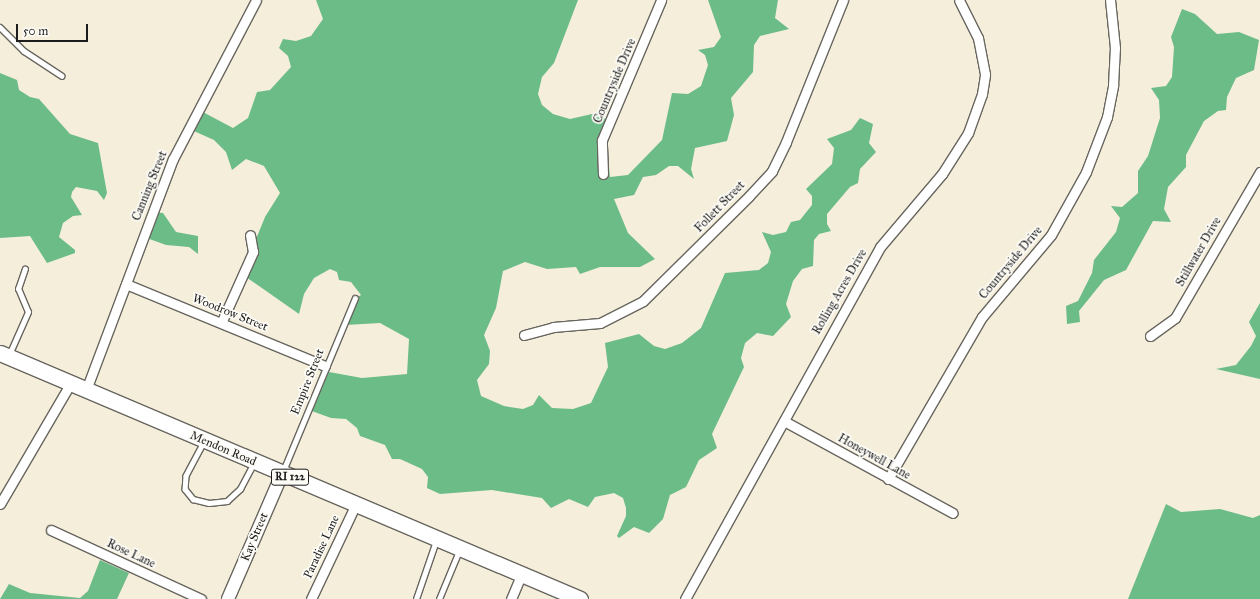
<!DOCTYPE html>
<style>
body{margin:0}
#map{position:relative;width:1260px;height:599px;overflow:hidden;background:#f5eedb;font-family:"IM FELL Great Primer",serif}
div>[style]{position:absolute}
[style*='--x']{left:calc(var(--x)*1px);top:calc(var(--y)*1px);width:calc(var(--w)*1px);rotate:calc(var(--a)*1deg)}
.forest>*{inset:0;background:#6cbc88}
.roads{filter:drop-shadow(1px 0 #68665f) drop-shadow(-1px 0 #68665f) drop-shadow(0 1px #68665f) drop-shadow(0 -1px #68665f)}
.service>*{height:4.5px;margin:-2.25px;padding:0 2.25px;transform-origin:2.25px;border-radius:2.25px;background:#fff}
.minor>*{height:9px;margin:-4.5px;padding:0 4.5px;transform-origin:4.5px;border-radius:4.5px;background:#fff}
.tertiary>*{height:12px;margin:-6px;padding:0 6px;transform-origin:6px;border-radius:6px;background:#fff}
.primary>*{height:15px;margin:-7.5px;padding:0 7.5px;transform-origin:7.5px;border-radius:7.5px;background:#fff}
span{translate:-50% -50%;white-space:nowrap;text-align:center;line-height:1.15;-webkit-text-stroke:3.5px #fdfcf7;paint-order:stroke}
.shield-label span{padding:1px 3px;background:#fdfcf7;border:1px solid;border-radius:3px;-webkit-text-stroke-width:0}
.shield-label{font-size:11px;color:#1c1c1c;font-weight:700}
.street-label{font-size:12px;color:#1c1c1c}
.scale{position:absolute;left:16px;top:24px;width:72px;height:18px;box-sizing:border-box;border:2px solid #1c1c1c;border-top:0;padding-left:5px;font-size:12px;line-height:14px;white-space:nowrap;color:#1c1c1c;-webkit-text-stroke:3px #fdfcf7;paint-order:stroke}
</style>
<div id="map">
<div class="forest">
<div style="clip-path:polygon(316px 0,578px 0,554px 63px,542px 77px,538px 94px,542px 105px,553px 114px,570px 119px,592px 114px,615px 122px,607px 145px,610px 177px,628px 175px,662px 140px,672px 93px,688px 94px,701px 86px,708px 65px,705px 55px,698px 50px,714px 47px,721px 37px,708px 0,778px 0,775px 18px,789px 29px,760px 36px,754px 45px,753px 72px,731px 98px,734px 115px,727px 141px,695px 148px,691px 169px,694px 179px,678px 166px,669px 166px,656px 175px,643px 177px,634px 195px,614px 199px,628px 233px,655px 259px,640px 267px,600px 267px,580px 274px,576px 267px,547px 269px,525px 262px,503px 271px,496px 308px,484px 335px,490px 351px,489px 364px,477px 380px,481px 396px,504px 406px,523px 409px,533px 405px,539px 395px,552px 408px,573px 409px,591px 403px,608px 367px,605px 343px,639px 334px,654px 346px,665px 349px,682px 343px,701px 328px,725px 273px,759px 270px,768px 263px,771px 252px,762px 232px,773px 235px,786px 232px,791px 222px,800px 220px,812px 205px,812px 196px,806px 189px,832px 164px,834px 148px,827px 139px,851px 130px,860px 118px,873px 124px,869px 143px,876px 152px,860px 169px,858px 183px,850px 187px,827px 214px,827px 224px,831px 231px,819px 234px,814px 240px,813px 266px,802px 269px,793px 281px,786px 304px,791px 317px,773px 336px,757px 333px,745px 343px,741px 358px,744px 367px,712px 434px,717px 448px,699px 460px,686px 487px,670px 495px,663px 519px,649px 533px,634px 527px,619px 538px,617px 536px,626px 516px,626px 508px,623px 498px,614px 493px,595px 497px,588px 507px,569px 499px,551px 508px,542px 498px,492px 490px,440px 494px,427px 488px,428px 477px,422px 469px,400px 459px,392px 459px,385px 445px,360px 436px,357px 428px,346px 419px,331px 418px,309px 410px,329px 372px,362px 378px,407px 374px,409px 339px,380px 323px,345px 325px,353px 300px,361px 295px,351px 282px,339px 280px,337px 272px,330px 269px,314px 278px,304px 294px,299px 314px,246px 277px,245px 266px,265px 217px,280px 193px,264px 166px,246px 159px,232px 170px,226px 152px,214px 140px,187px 128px,199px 110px,233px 128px,248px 118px,257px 92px,270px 90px,291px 67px,288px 56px,279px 48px,283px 39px,296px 41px,311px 36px,323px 19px)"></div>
<div style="clip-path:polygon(1182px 9px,1195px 14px,1217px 34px,1239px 32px,1259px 40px,1254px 70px,1236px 78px,1227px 97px,1226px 110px,1218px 111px,1204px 121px,1186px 155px,1186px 167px,1168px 187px,1164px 209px,1171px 222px,1153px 221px,1126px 270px,1104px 280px,1079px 311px,1080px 322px,1067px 324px,1066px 306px,1078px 301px,1092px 273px,1094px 260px,1116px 232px,1120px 218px,1111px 206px,1122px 207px,1138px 193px,1138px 171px,1148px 156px,1160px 118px,1159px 100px,1151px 88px,1166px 86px,1172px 77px,1174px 47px,1171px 37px)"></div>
<div style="clip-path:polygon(0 73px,17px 80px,19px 90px,30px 97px,39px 99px,70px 134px,98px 143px,107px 193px,104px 200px,97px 191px,76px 187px,72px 192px,71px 197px,82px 215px,73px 216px,63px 223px,59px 237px,75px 250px,75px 253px,47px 263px,30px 236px,0 238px)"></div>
<div style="clip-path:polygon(152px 212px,163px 213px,176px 232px,198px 236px,198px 254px,189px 247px,166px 245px,144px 237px)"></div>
<div style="clip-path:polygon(1260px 303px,1260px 379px,1216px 369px,1236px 365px,1251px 346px,1256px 336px,1249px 322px)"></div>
<div style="clip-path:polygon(1166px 504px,1181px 512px,1220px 509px,1253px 518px,1260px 515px,1260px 599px,1128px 599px)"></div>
<div style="clip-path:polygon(100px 560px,129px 573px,117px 599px,0 599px,9px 584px,30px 593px,80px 598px,88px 591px)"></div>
</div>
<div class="roads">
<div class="service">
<div style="--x:0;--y:27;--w:34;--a:45"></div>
<div style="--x:24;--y:51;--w:45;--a:33.3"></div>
<div style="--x:9;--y:355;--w:47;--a:-66.2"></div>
<div style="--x:28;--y:312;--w:25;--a:-113"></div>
<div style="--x:18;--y:289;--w:21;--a:-71"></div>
<div style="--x:204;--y:442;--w:38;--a:118"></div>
<div style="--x:186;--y:476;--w:13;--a:94"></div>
<div style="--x:185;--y:489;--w:13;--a:51"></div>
<div style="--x:193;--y:499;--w:16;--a:14"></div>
<div style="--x:209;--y:503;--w:18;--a:-6"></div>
<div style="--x:227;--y:501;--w:18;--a:-43"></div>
<div style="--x:240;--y:489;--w:30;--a:-62"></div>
<div style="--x:283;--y:471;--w:187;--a:-67.4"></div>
<div style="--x:416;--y:599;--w:61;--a:-71"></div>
<div style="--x:439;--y:599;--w:52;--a:-67.4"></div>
</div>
<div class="minor">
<div style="--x:603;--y:174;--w:34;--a:-92"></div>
<div style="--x:602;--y:140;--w:152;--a:-67.1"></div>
<div style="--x:126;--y:284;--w:215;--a:22.4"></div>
<div style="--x:222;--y:321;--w:76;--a:-65.8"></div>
<div style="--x:253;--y:252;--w:17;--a:-100"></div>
<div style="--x:524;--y:335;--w:30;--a:-15"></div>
<div style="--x:553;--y:327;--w:47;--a:-4.9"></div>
<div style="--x:600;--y:323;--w:48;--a:-27.1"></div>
<div style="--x:643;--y:301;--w:149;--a:-44.7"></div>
<div style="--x:749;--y:196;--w:34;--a:-47"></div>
<div style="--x:772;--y:171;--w:32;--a:-64"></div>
<div style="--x:786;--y:142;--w:153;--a:-68.1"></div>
<div style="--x:1150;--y:336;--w:31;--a:-36"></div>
<div style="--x:1175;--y:318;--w:169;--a:-59.8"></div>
<div style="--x:86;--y:390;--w:247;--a:-69.4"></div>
<div style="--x:173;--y:159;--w:179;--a:-62.4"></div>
<div style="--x:784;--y:421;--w:192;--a:28.6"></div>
<div style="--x:888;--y:479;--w:187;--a:-59.9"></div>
<div style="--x:982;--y:317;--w:107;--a:-49.9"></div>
<div style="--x:1051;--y:235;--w:72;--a:-60.9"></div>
<div style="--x:1086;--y:172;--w:59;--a:-69.1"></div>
<div style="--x:1107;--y:117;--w:33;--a:-79"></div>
<div style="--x:1113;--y:85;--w:37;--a:-87"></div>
<div style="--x:1115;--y:48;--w:48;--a:-95.9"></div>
<div style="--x:0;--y:504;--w:139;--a:-59.7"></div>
<div style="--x:51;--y:530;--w:165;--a:24.7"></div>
<div style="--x:311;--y:599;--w:103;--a:-64.7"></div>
<div style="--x:511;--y:599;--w:26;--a:-67"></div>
<div style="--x:685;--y:599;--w:402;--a:-61"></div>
<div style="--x:880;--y:247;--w:96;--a:-49.7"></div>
<div style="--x:942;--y:174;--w:49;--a:-57.6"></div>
<div style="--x:968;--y:133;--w:41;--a:-70.3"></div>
<div style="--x:982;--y:94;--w:20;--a:-81"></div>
<div style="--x:985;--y:74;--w:37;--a:-101"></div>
<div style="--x:978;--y:38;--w:42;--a:-116.6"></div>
</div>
<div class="tertiary">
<div style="--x:228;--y:599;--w:136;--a:-66.6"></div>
</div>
<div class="primary">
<div style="--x:0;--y:353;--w:630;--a:22.98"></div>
</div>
</div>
<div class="shield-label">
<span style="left:290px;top:477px">RI 122</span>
</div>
<div class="street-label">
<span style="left:615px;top:81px;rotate:-67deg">Countryside Drive</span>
<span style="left:150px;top:186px;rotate:-68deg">Canning Street</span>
<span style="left:720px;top:207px;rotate:-46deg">Follett Street</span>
<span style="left:1199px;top:252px;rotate:-60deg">Stillwater Drive</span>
<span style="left:1011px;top:263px;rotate:-50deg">Countryside Drive</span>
<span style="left:840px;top:292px;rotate:-60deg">Rolling Acres Drive</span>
<span style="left:230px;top:313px;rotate:22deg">Woodrow Street</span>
<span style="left:308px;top:382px;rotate:-68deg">Empire Street</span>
<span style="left:223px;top:449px;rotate:23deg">Mendon Road</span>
<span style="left:874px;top:457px;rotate:29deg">Honeywell Lane</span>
<span style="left:255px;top:537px;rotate:-67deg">Kay Street</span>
<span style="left:322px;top:547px;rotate:-65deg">Paradise Lane</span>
<span style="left:131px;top:554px;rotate:25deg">Rose Lane</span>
</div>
<div class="scale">50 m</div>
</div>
